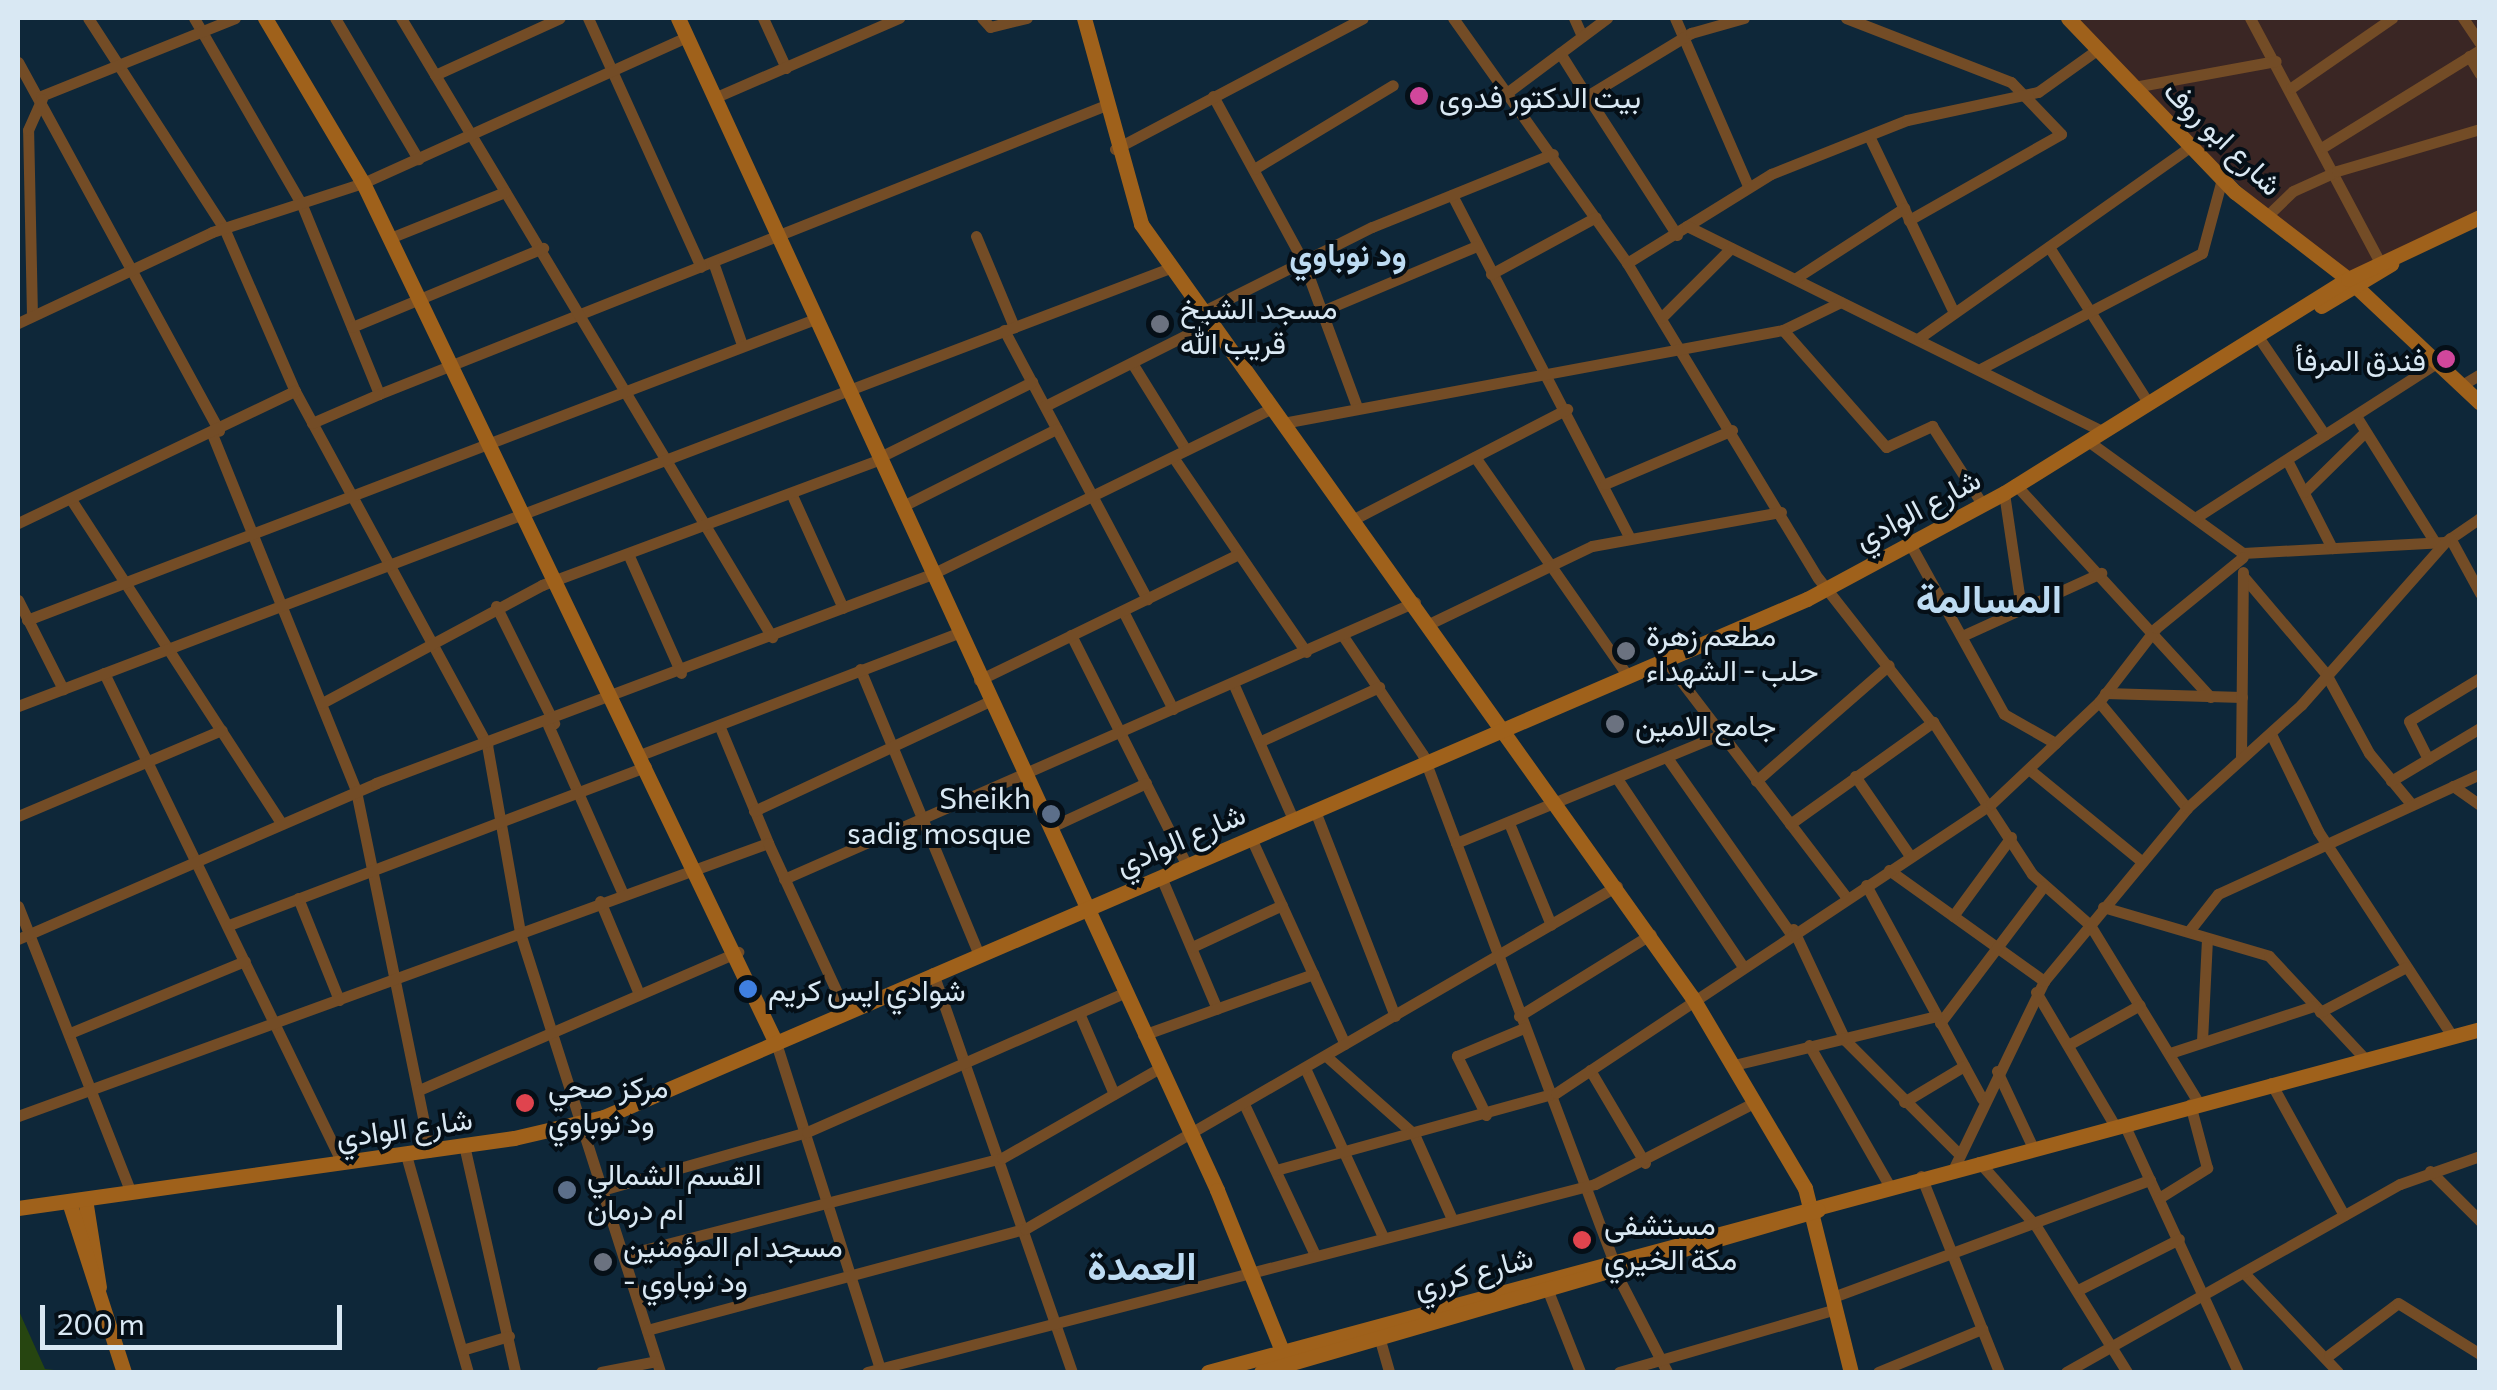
<!DOCTYPE html>
<meta charset="utf-8">
<style>
body{margin:0}
#map{position:relative;width:2497px;height:1390px;overflow:hidden;background:#0e2739;font-family:Commissioner,Vazirmatn,sans-serif}
div>[style]{position:absolute}
[style*='--x']{left:calc(var(--x)*1px);top:calc(var(--y)*1px);width:calc(var(--w)*1px);rotate:calc(var(--a)*1deg)}
.commercial>*{inset:0;background:#3a2624}
.green>*{inset:0;background:#264510}
.street>*{height:11px;margin:-5.5px;padding:0 5.5px;transform-origin:5.5px;border-radius:5.5px;background:#734c26}
.secondary>*{height:15px;margin:-7.5px;padding:0 7.5px;transform-origin:7.5px;border-radius:7.5px;background:#9f611b}
.dots>*{width:28px;height:28px;translate:-50% -50%;box-sizing:border-box;border:5px solid #050f17;border-radius:50%}
span{translate:-50% -50%;white-space:nowrap;text-align:center;line-height:1.15;-webkit-text-stroke:8px #050f17;paint-order:stroke}
.poi-label{font-size:30px;color:#d9e8f3}
.left{translate:0 -50%;text-align:left}
.right{translate:-100% -50%;text-align:right}
.street-label{font-size:30px;color:#d9e8f3}
.neighbourhood-label{font-size:32px;color:#bddbf2;font-weight:700}
.district-label{font-size:40px;color:#bddbf2;font-weight:700}
.frame{position:absolute;inset:0;border:20px solid #d9e8f3;pointer-events:none}
.scale{position:absolute;left:40px;top:1305px;width:302px;height:45px;box-sizing:border-box;border:5px solid #d9e8f3;border-top:0;padding-left:12px;font-size:30px;line-height:35px;white-space:nowrap;color:#d9e8f3;-webkit-text-stroke:8px #050f17;paint-order:stroke}
</style>
<div id="map">
<div class="commercial">
<div style="clip-path:polygon(2065px 18px,2479px 18px,2479px 223px,2346px 287px)"></div>
</div>
<div class="green">
<div style="clip-path:polygon(18px 1309px,45px 1369px,73px 1372px,18px 1372px)"></div>
</div>
<div class="street">
<div style="--x:88;--y:18;--w:250;--a:57.1"></div>
<div style="--x:224;--y:228;--w:178;--a:66.5"></div>
<div style="--x:295;--y:391;--w:403;--a:61.5"></div>
<div style="--x:487;--y:745;--w:191;--a:80"></div>
<div style="--x:520;--y:933;--w:461;--a:72.3"></div>
<div style="--x:194;--y:18;--w:216;--a:60"></div>
<div style="--x:302;--y:205;--w:204;--a:67.8"></div>
<div style="--x:379;--y:394;--w:780;--a:-21.67"></div>
<div style="--x:335;--y:18;--w:164;--a:59.5"></div>
<div style="--x:401;--y:18;--w:722;--a:59.06"></div>
<div style="--x:588;--y:18;--w:273;--a:65.6"></div>
<div style="--x:763;--y:18;--w:55;--a:65.3"></div>
<div style="--x:982;--y:18;--w:12;--a:48"></div>
<div style="--x:990;--y:27;--w:38;--a:-14"></div>
<div style="--x:1453;--y:18;--w:301;--a:54.6"></div>
<div style="--x:1627;--y:263;--w:368;--a:58.8"></div>
<div style="--x:1818;--y:578;--w:182;--a:51.9"></div>
<div style="--x:1574;--y:18;--w:20;--a:66"></div>
<div style="--x:1675;--y:18;--w:183;--a:66.5"></div>
<div style="--x:1846;--y:18;--w:177;--a:21.2"></div>
<div style="--x:2011;--y:82;--w:72;--a:46.1"></div>
<div style="--x:2061;--y:134;--w:175;--a:150.5"></div>
<div style="--x:2250;--y:18;--w:276;--a:62"></div>
<div style="--x:2463;--y:18;--w:30;--a:56"></div>
<div style="--x:1560;--y:53;--w:51;--a:57.9"></div>
<div style="--x:2469;--y:56;--w:21;--a:59"></div>
<div style="--x:18;--y:62;--w:420;--a:61.4"></div>
<div style="--x:435;--y:75;--w:137;--a:-24.5"></div>
<div style="--x:2134;--y:87;--w:144;--a:-10.4"></div>
<div style="--x:2291;--y:88;--w:123;--a:-34.7"></div>
<div style="--x:1508;--y:92;--w:124;--a:-36.8"></div>
<div style="--x:41;--y:96;--w:209;--a:-21.9"></div>
<div style="--x:1213;--y:96;--w:188;--a:61.4"></div>
<div style="--x:1303;--y:261;--w:156;--a:69.7"></div>
<div style="--x:714;--y:98;--w:202;--a:-23.4"></div>
<div style="--x:1869;--y:136;--w:196;--a:64.3"></div>
<div style="--x:2323;--y:147;--w:185;--a:-31.7"></div>
<div style="--x:1115;--y:149;--w:280;--a:-27.8"></div>
<div style="--x:1254;--y:169;--w:162;--a:-31.1"></div>
<div style="--x:1452;--y:195;--w:386;--a:62.6"></div>
<div style="--x:2266;--y:217;--w:37;--a:-44"></div>
<div style="--x:2293;--y:191;--w:48;--a:-24.4"></div>
<div style="--x:2337;--y:171;--w:149;--a:-16.4"></div>
<div style="--x:1687;--y:226;--w:99;--a:-31.8"></div>
<div style="--x:1771;--y:174;--w:146;--a:-21.7"></div>
<div style="--x:1907;--y:120;--w:134;--a:-12.1"></div>
<div style="--x:2038;--y:92;--w:74;--a:-35.6"></div>
<div style="--x:1677;--y:235;--w:166;--a:-122.9"></div>
<div style="--x:1587;--y:96;--w:122;--a:-31.2"></div>
<div style="--x:1691;--y:33;--w:55;--a:-15.8"></div>
<div style="--x:976;--y:236;--w:99;--a:67.3"></div>
<div style="--x:390;--y:238;--w:124;--a:-21.8"></div>
<div style="--x:2049;--y:247;--w:186;--a:57.5"></div>
<div style="--x:713;--y:262;--w:88;--a:70.7"></div>
<div style="--x:1627;--y:263;--w:70;--a:-31.7"></div>
<div style="--x:1687;--y:226;--w:465;--a:26.3"></div>
<div style="--x:1491;--y:274;--w:119;--a:-28.5"></div>
<div style="--x:1796;--y:278;--w:129;--a:-32.9"></div>
<div style="--x:1322;--y:311;--w:168;--a:-22.8"></div>
<div style="--x:1202;--y:312;--w:190;--a:-26.6"></div>
<div style="--x:1372;--y:227;--w:195;--a:-22"></div>
<div style="--x:32;--y:316;--w:186;--a:-91.2"></div>
<div style="--x:28;--y:130;--w:34;--a:-66"></div>
<div style="--x:1661;--y:318;--w:99;--a:-45"></div>
<div style="--x:18;--y:323;--w:214;--a:-25.1"></div>
<div style="--x:212;--y:232;--w:159;--a:-18"></div>
<div style="--x:363;--y:183;--w:355;--a:-24.3"></div>
<div style="--x:352;--y:327;--w:207;--a:-22.5"></div>
<div style="--x:1004;--y:330;--w:305;--a:62"></div>
<div style="--x:1783;--y:330;--w:64;--a:-25.8"></div>
<div style="--x:1919;--y:338;--w:333;--a:-35.2"></div>
<div style="--x:2259;--y:338;--w:117;--a:55.8"></div>
<div style="--x:1132;--y:363;--w:102;--a:58.2"></div>
<div style="--x:1982;--y:368;--w:248;--a:-27.6"></div>
<div style="--x:2202;--y:253;--w:77;--a:-74.9"></div>
<div style="--x:2462;--y:385;--w:21;--a:-31"></div>
<div style="--x:1045;--y:406;--w:185;--a:-26.7"></div>
<div style="--x:2356;--y:416;--w:147;--a:58"></div>
<div style="--x:312;--y:423;--w:73;--a:-23.4"></div>
<div style="--x:1283;--y:423;--w:509;--a:-10.54"></div>
<div style="--x:1783;--y:330;--w:156;--a:48.6"></div>
<div style="--x:1886;--y:447;--w:51;--a:-24.5"></div>
<div style="--x:1932;--y:426;--w:90;--a:57.2"></div>
<div style="--x:212;--y:434;--w:385;--a:68"></div>
<div style="--x:356;--y:791;--w:368;--a:78.4"></div>
<div style="--x:2088;--y:441;--w:191;--a:35.9"></div>
<div style="--x:2243;--y:553;--w:202;--a:-3.1"></div>
<div style="--x:2445;--y:542;--w:42;--a:-34.4"></div>
<div style="--x:1173;--y:457;--w:236;--a:55.7"></div>
<div style="--x:1475;--y:457;--w:262;--a:55.1"></div>
<div style="--x:878;--y:458;--w:172;--a:-26.3"></div>
<div style="--x:2287;--y:460;--w:99;--a:62.9"></div>
<div style="--x:1605;--y:484;--w:138;--a:-23"></div>
<div style="--x:2015;--y:484;--w:289;--a:47.5"></div>
<div style="--x:2304;--y:492;--w:86;--a:-44.5"></div>
<div style="--x:791;--y:493;--w:126;--a:65.7"></div>
<div style="--x:2004;--y:493;--w:116;--a:81.6"></div>
<div style="--x:72;--y:501;--w:384;--a:57"></div>
<div style="--x:901;--y:507;--w:174;--a:-26.7"></div>
<div style="--x:2195;--y:518;--w:289;--a:-32.7"></div>
<div style="--x:1354;--y:519;--w:240;--a:-27.3"></div>
<div style="--x:18;--y:523;--w:307;--a:-25.5"></div>
<div style="--x:2450;--y:538;--w:63;--a:61.4"></div>
<div style="--x:1909;--y:542;--w:196;--a:61.1"></div>
<div style="--x:2004;--y:714;--w:59;--a:29.6"></div>
<div style="--x:629;--y:556;--w:128;--a:66"></div>
<div style="--x:2243;--y:576;--w:128;--a:49.7"></div>
<div style="--x:2326;--y:674;--w:90;--a:61.4"></div>
<div style="--x:2369;--y:753;--w:67;--a:50.4"></div>
<div style="--x:18;--y:600;--w:100;--a:63.2"></div>
<div style="--x:496;--y:606;--w:131;--a:63.6"></div>
<div style="--x:1123;--y:611;--w:110;--a:63"></div>
<div style="--x:27;--y:620;--w:844;--a:-20.91"></div>
<div style="--x:1431;--y:623;--w:178;--a:-25.6"></div>
<div style="--x:1592;--y:546;--w:192;--a:-10.2"></div>
<div style="--x:1071;--y:635;--w:258;--a:63.3"></div>
<div style="--x:1343;--y:636;--w:143;--a:56.1"></div>
<div style="--x:1423;--y:755;--w:540;--a:69.38"></div>
<div style="--x:1962;--y:636;--w:153;--a:-24.4"></div>
<div style="--x:1665;--y:660;--w:298;--a:52.6"></div>
<div style="--x:860;--y:669;--w:310;--a:67.4"></div>
<div style="--x:104;--y:673;--w:545;--a:64.09"></div>
<div style="--x:979;--y:680;--w:288;--a:-25.9"></div>
<div style="--x:1233;--y:683;--w:149;--a:66.2"></div>
<div style="--x:2105;--y:693;--w:137;--a:1.7"></div>
<div style="--x:2099;--y:702;--w:138;--a:50.3"></div>
<div style="--x:322;--y:703;--w:250;--a:-28.2"></div>
<div style="--x:542;--y:585;--w:359;--a:-20.4"></div>
<div style="--x:18;--y:706;--w:1232;--a:-20.82"></div>
<div style="--x:548;--y:725;--w:183;--a:66.1"></div>
<div style="--x:719;--y:725;--w:128;--a:67.4"></div>
<div style="--x:2271;--y:734;--w:108;--a:64.1"></div>
<div style="--x:2318;--y:831;--w:245;--a:56.8"></div>
<div style="--x:1261;--y:741;--w:130;--a:-24.6"></div>
<div style="--x:640;--y:755;--w:341;--a:-21"></div>
<div style="--x:2241;--y:758;--w:186;--a:-89.4"></div>
<div style="--x:1668;--y:759;--w:210;--a:54.9"></div>
<div style="--x:2428;--y:759;--w:42;--a:-116.6"></div>
<div style="--x:2409;--y:721;--w:83;--a:-31.2"></div>
<div style="--x:2030;--y:770;--w:144;--a:39.3"></div>
<div style="--x:1855;--y:776;--w:97;--a:55.5"></div>
<div style="--x:1618;--y:780;--w:221;--a:56.2"></div>
<div style="--x:1756;--y:781;--w:176;--a:-41.1"></div>
<div style="--x:2391;--y:781;--w:104;--a:-30.8"></div>
<div style="--x:2453;--y:786;--w:33;--a:35"></div>
<div style="--x:754;--y:811;--w:260;--a:-25"></div>
<div style="--x:1315;--y:811;--w:220;--a:68.7"></div>
<div style="--x:18;--y:816;--w:221;--a:-22.9"></div>
<div style="--x:1509;--y:823;--w:110;--a:67.6"></div>
<div style="--x:1790;--y:824;--w:176;--a:-35.5"></div>
<div style="--x:1933;--y:722;--w:181;--a:56.9"></div>
<div style="--x:2032;--y:874;--w:77;--a:41.3"></div>
<div style="--x:2090;--y:925;--w:207;--a:58.6"></div>
<div style="--x:1049;--y:828;--w:107;--a:-24.9"></div>
<div style="--x:1251;--y:838;--w:226;--a:65.5"></div>
<div style="--x:1456;--y:843;--w:284;--a:-22.3"></div>
<div style="--x:1889;--y:870;--w:191;--a:35.6"></div>
<div style="--x:1161;--y:877;--w:143;--a:67"></div>
<div style="--x:784;--y:879;--w:689;--a:-23.7"></div>
<div style="--x:1866;--y:885;--w:243;--a:61.5"></div>
<div style="--x:298;--y:898;--w:110;--a:68.1"></div>
<div style="--x:600;--y:901;--w:101;--a:67.2"></div>
<div style="--x:18;--y:906;--w:308;--a:68.5"></div>
<div style="--x:2103;--y:907;--w:173;--a:16.4"></div>
<div style="--x:2269;--y:956;--w:142;--a:47"></div>
<div style="--x:1953;--y:916;--w:98;--a:-53.7"></div>
<div style="--x:229;--y:925;--w:446;--a:-20.8"></div>
<div style="--x:1793;--y:929;--w:123;--a:64.9"></div>
<div style="--x:1845;--y:1040;--w:160;--a:45"></div>
<div style="--x:2189;--y:931;--w:47;--a:-51.9"></div>
<div style="--x:2218;--y:894;--w:288;--a:-24.6"></div>
<div style="--x:18;--y:939;--w:391;--a:-23.5"></div>
<div style="--x:376;--y:783;--w:594;--a:-20.6"></div>
<div style="--x:932;--y:574;--w:378;--a:-26"></div>
<div style="--x:1192;--y:947;--w:99;--a:-25"></div>
<div style="--x:933;--y:973;--w:423;--a:70.8"></div>
<div style="--x:2036;--y:992;--w:156;--a:59.5"></div>
<div style="--x:2320;--y:1012;--w:97;--a:-27.6"></div>
<div style="--x:1079;--y:1013;--w:88;--a:66.6"></div>
<div style="--x:1519;--y:1016;--w:155;--a:-31.8"></div>
<div style="--x:1940;--y:1023;--w:171;--a:-52.9"></div>
<div style="--x:70;--y:1033;--w:189;--a:-22.4"></div>
<div style="--x:1143;--y:1035;--w:181;--a:-19.7"></div>
<div style="--x:2202;--y:1041;--w:101;--a:-87.2"></div>
<div style="--x:776;--y:1043;--w:345;--a:72.3"></div>
<div style="--x:1809;--y:1045;--w:161;--a:60.3"></div>
<div style="--x:2068;--y:1045;--w:82;--a:-29.1"></div>
<div style="--x:2170;--y:1053;--w:151;--a:-18.1"></div>
<div style="--x:1326;--y:1056;--w:118;--a:41.6"></div>
<div style="--x:1414;--y:1134;--w:93;--a:65.9"></div>
<div style="--x:1734;--y:1065;--w:208;--a:-13.6"></div>
<div style="--x:1305;--y:1068;--w:184;--a:65.2"></div>
<div style="--x:1590;--y:1070;--w:108;--a:59.4"></div>
<div style="--x:1997;--y:1071;--w:85;--a:64.9"></div>
<div style="--x:2271;--y:1083;--w:151;--a:61.1"></div>
<div style="--x:419;--y:1090;--w:348;--a:-23.4"></div>
<div style="--x:1904;--y:1102;--w:70;--a:-31"></div>
<div style="--x:1244;--y:1104;--w:167;--a:64.8"></div>
<div style="--x:1486;--y:1115;--w:66;--a:-116.2"></div>
<div style="--x:1457;--y:1056;--w:73;--a:-22.7"></div>
<div style="--x:18;--y:1116;--w:798;--a:-20"></div>
<div style="--x:768;--y:843;--w:186;--a:65.2"></div>
<div style="--x:2124;--y:1124;--w:273;--a:65.3"></div>
<div style="--x:464;--y:1145;--w:233;--a:77.3"></div>
<div style="--x:406;--y:1155;--w:226;--a:74.1"></div>
<div style="--x:1979;--y:1162;--w:86;--a:48.3"></div>
<div style="--x:2036;--y:1226;--w:172;--a:58.1"></div>
<div style="--x:1954;--y:1168;--w:208;--a:-64.3"></div>
<div style="--x:2044;--y:981;--w:224;--a:-50.4"></div>
<div style="--x:2187;--y:808;--w:154;--a:-42.1"></div>
<div style="--x:2301;--y:705;--w:217;--a:-48.5"></div>
<div style="--x:1276;--y:1170;--w:290;--a:-15.4"></div>
<div style="--x:1556;--y:1093;--w:522;--a:-33.6"></div>
<div style="--x:1991;--y:804;--w:149;--a:-43.4"></div>
<div style="--x:2099;--y:702;--w:93;--a:-52.4"></div>
<div style="--x:2156;--y:628;--w:112;--a:-39.2"></div>
<div style="--x:2430;--y:1171;--w:71;--a:45"></div>
<div style="--x:1921;--y:1176;--w:211;--a:68.3"></div>
<div style="--x:602;--y:1190;--w:213;--a:-15.8"></div>
<div style="--x:807;--y:1132;--w:346;--a:-23.7"></div>
<div style="--x:2159;--y:1198;--w:57;--a:-32"></div>
<div style="--x:2207;--y:1168;--w:66;--a:-104.9"></div>
<div style="--x:624;--y:1255;--w:390;--a:-14.4"></div>
<div style="--x:1002;--y:1158;--w:180;--a:-29.7"></div>
<div style="--x:1616;--y:1273;--w:111;--a:62.7"></div>
<div style="--x:2245;--y:1274;--w:135;--a:46.5"></div>
<div style="--x:2078;--y:1290;--w:113;--a:-26.8"></div>
<div style="--x:1548;--y:1291;--w:87;--a:68.4"></div>
<div style="--x:1833;--y:1297;--w:338;--a:-20.3"></div>
<div style="--x:647;--y:1330;--w:391;--a:-15"></div>
<div style="--x:1025;--y:1229;--w:684;--a:-30.09"></div>
<div style="--x:1380;--y:1340;--w:33;--a:74"></div>
<div style="--x:462;--y:1350;--w:49;--a:-16.6"></div>
<div style="--x:2329;--y:1355;--w:86;--a:-37"></div>
<div style="--x:2398;--y:1303;--w:97;--a:31.9"></div>
<div style="--x:601;--y:1372;--w:56;--a:-11.3"></div>
<div style="--x:867;--y:1372;--w:752;--a:-14.48"></div>
<div style="--x:1595;--y:1184;--w:180;--a:-27.1"></div>
<div style="--x:1619;--y:1372;--w:226;--a:-16.2"></div>
<div style="--x:1878;--y:1372;--w:113;--a:-22.5"></div>
<div style="--x:2066;--y:1372;--w:383;--a:-29.4"></div>
<div style="--x:2400;--y:1184;--w:85;--a:-19.3"></div>
</div>
<div class="secondary">
<div style="--x:265;--y:18;--w:192;--a:59.3"></div>
<div style="--x:363;--y:183;--w:954;--a:64.35"></div>
<div style="--x:678;--y:18;--w:1290;--a:65.3"></div>
<div style="--x:1217;--y:1190;--w:190;--a:68"></div>
<div style="--x:1084;--y:18;--w:214;--a:74.5"></div>
<div style="--x:1141;--y:224;--w:949;--a:54.52"></div>
<div style="--x:1692;--y:997;--w:222;--a:59.4"></div>
<div style="--x:1805;--y:1188;--w:190;--a:76"></div>
<div style="--x:2068;--y:18;--w:241;--a:46.2"></div>
<div style="--x:2235;--y:192;--w:143;--a:37.6"></div>
<div style="--x:2348;--y:279;--w:181;--a:43.2"></div>
<div style="--x:2321;--y:306;--w:82;--a:-31"></div>
<div style="--x:85;--y:1199;--w:89;--a:81"></div>
<div style="--x:69;--y:1202;--w:179;--a:72.1"></div>
<div style="--x:18;--y:1208;--w:501;--a:-8.03"></div>
<div style="--x:514;--y:1138;--w:92;--a:-13.1"></div>
<div style="--x:604;--y:1117;--w:1310;--a:-23.3"></div>
<div style="--x:1807;--y:599;--w:224;--a:-28.3"></div>
<div style="--x:2004;--y:493;--w:405;--a:-31.9"></div>
<div style="--x:2348;--y:279;--w:146;--a:-25.2"></div>
<div style="--x:1208;--y:1372;--w:1317;--a:-15.09"></div>
<div style="--x:1261;--y:1372;--w:580;--a:-16.22"></div>
</div>
<div class="dots">
<div style="left:1419px;top:96px;background:#d1479c"></div>
<div style="left:1160px;top:324px;background:#6b7280"></div>
<div style="left:2446px;top:359px;background:#d1479c"></div>
<div style="left:1626px;top:651px;background:#6b7280"></div>
<div style="left:1615px;top:724px;background:#6b7280"></div>
<div style="left:1051px;top:814px;background:#5c6f8a"></div>
<div style="left:748px;top:989px;background:#3f7fe0"></div>
<div style="left:525px;top:1103px;background:#e0444e"></div>
<div style="left:567px;top:1190px;background:#5c6f8a"></div>
<div style="left:1582px;top:1240px;background:#e0444e"></div>
<div style="left:603px;top:1262px;background:#6b7280"></div>
</div>
<div class="poi-label">
<span class="left" style="left:1439px;top:96px">بيت الدكتور فدوى</span>
<span class="left" style="left:1180px;top:324px">مسجد الشيخ<br>قريب الله</span>
<span class="right" style="left:2426px;top:359px">فندق المرفأ</span>
<span class="left" style="left:1646px;top:651px">مطعم زهرة<br>حلب - الشهداء</span>
<span class="left" style="left:1635px;top:724px">جامع الامين</span>
<span class="right" style="left:1031px;top:814px">Sheikh<br>sadig mosque</span>
<span class="left" style="left:768px;top:989px">شوادي ايس كريم</span>
<span class="left" style="left:548px;top:1103px">مركز صحي<br>ود نوباوي</span>
<span class="left" style="left:587px;top:1190px">القسم الشمالي<br>ام درمان</span>
<span class="left" style="left:1604px;top:1240px">مستشفى<br>مكة الخيري</span>
<span class="left" style="left:623px;top:1262px">مسجد ام المؤمنين<br>- ود نوباوي</span>
</div>
<div class="street-label">
<span style="left:2224px;top:137px;rotate:44deg">شارع ابو روف</span>
<span style="left:1917px;top:508px;rotate:-28deg">شارع الوادي</span>
<span style="left:1180px;top:838px;rotate:-23deg">شارع الوادي</span>
<span style="left:404px;top:1127px;rotate:-8deg">شارع الوادي</span>
<span style="left:1473px;top:1271px;rotate:-15deg">شارع كرري</span>
</div>
<div class="neighbourhood-label">
<span style="left:1348px;top:253px">ود نوباوي</span>
</div>
<div class="district-label">
<span style="left:1989px;top:597px">المسالمة</span>
<span style="left:1142px;top:1264px">العمدة</span>
</div>
<div class="frame"></div>
<div class="scale">200 m</div>
</div>
